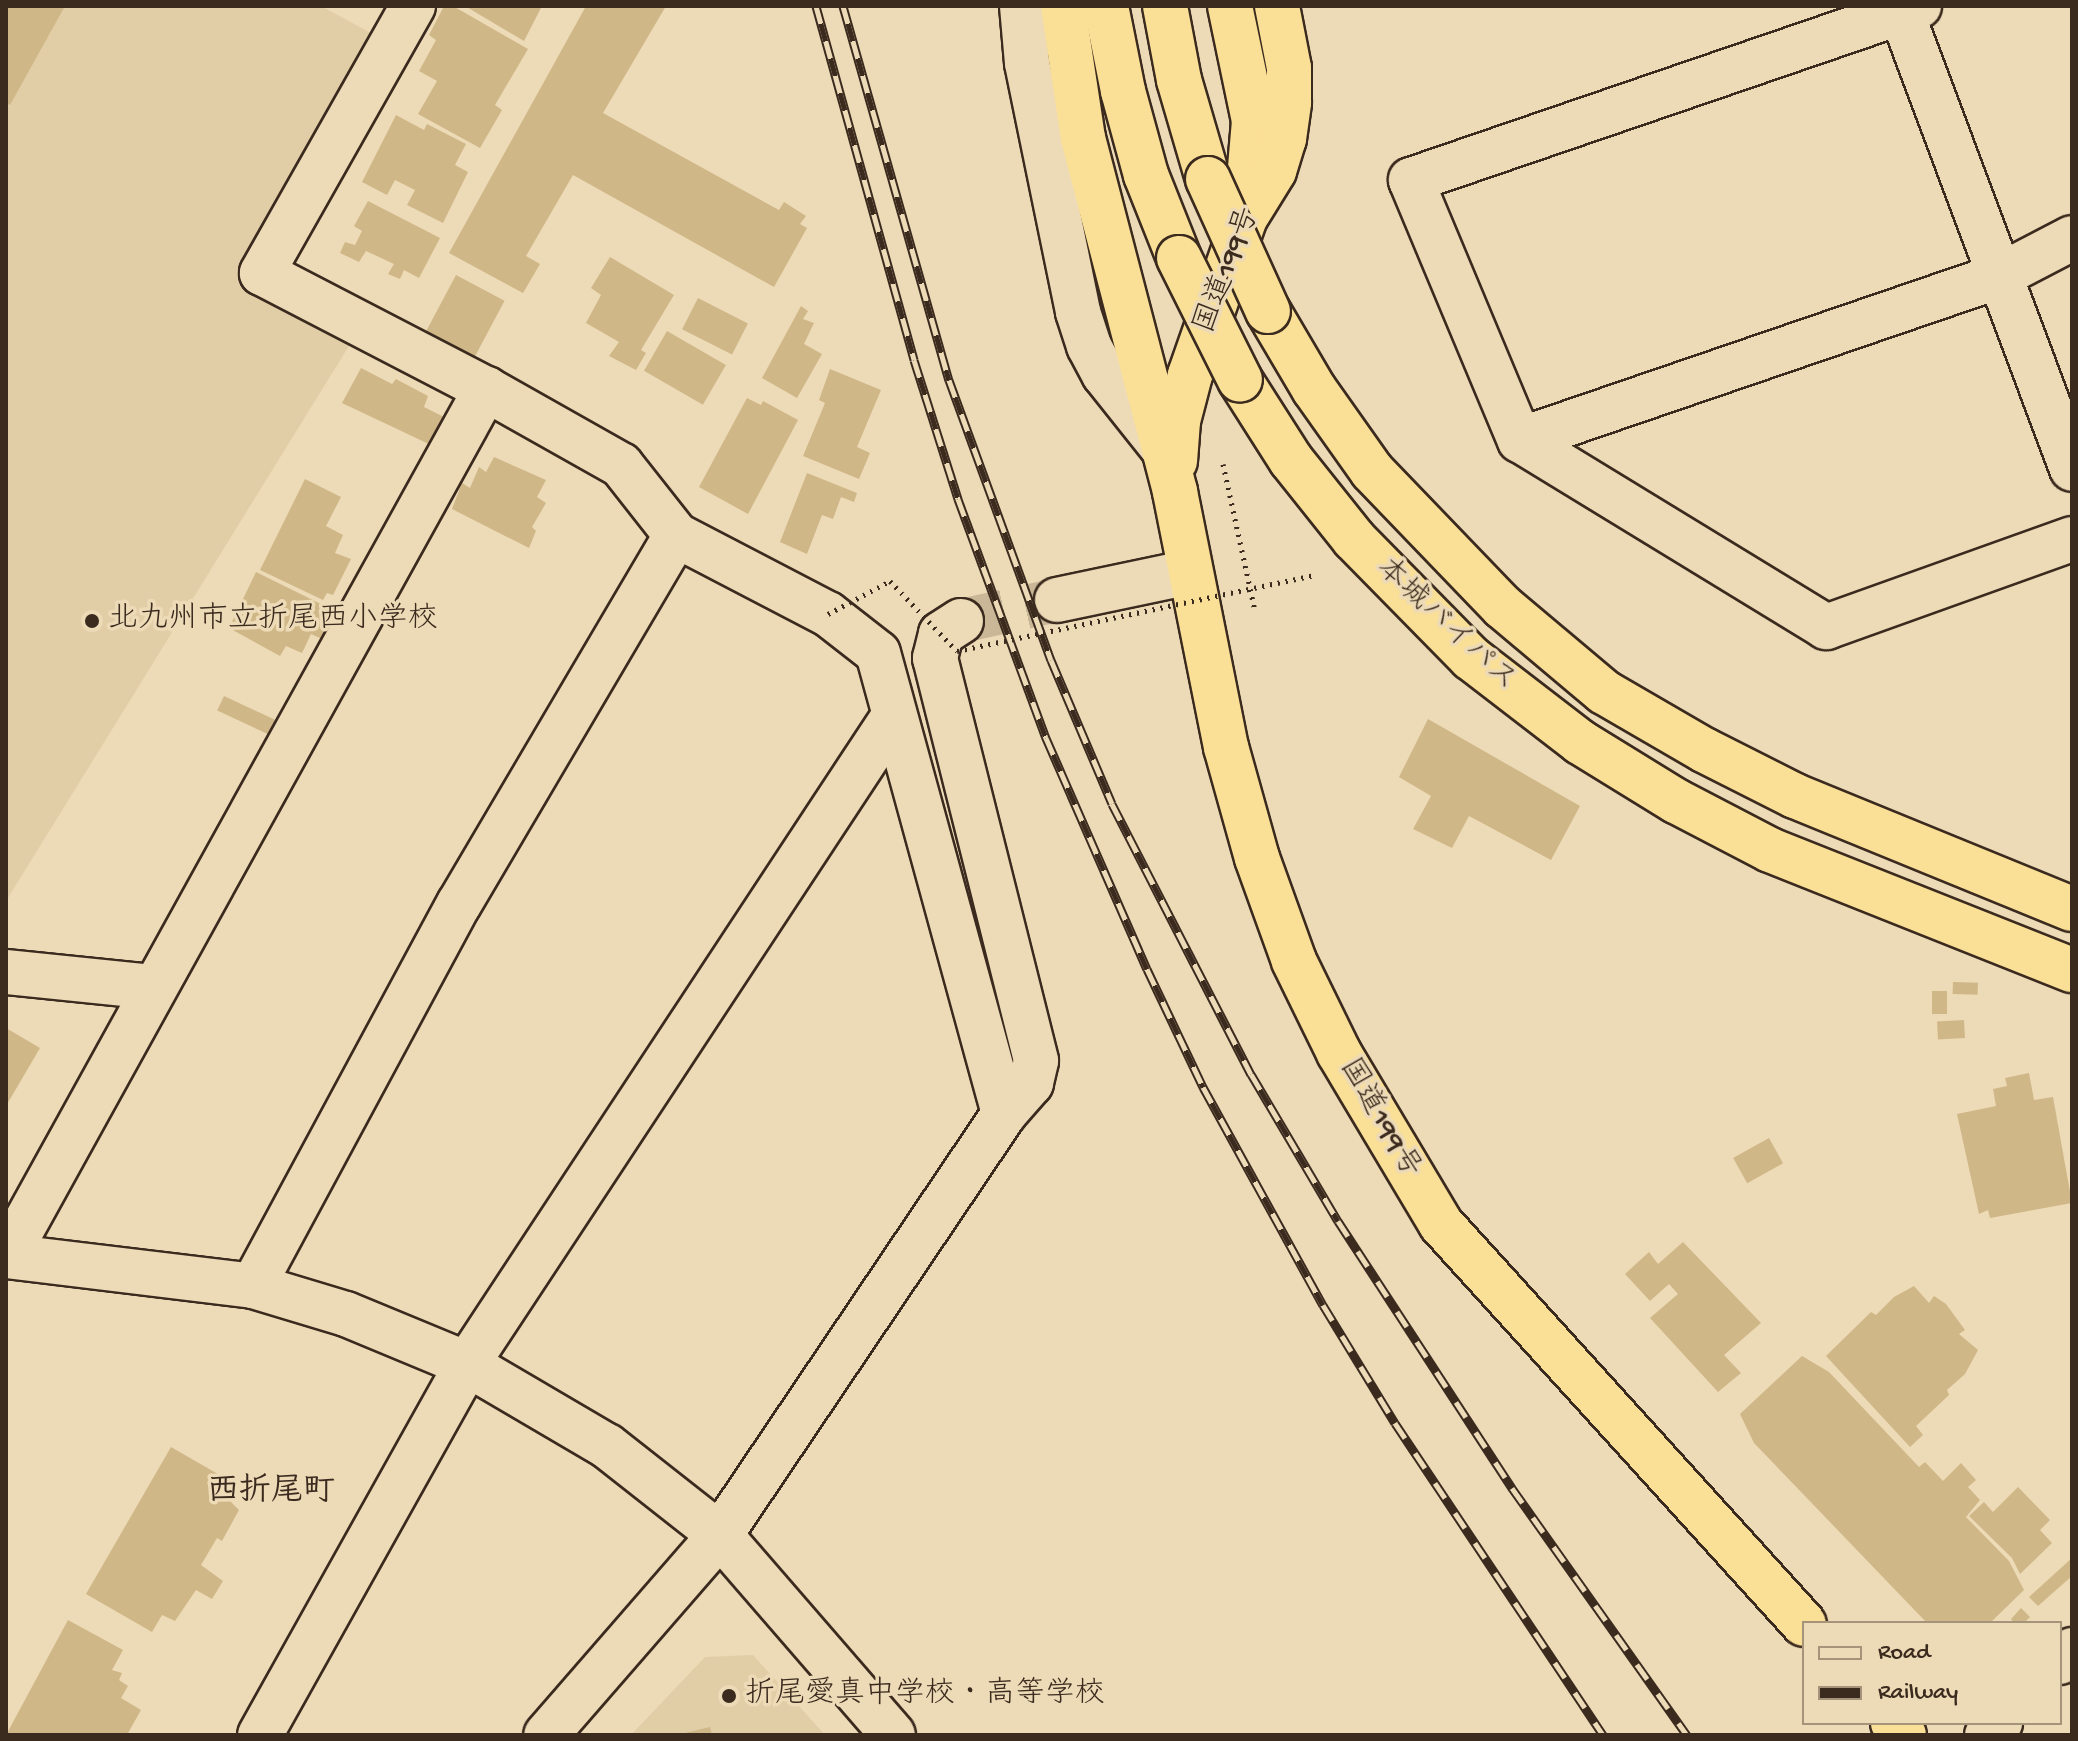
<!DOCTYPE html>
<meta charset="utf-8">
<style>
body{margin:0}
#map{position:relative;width:2078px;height:1741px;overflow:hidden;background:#eddab7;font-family:"Gochi Hand","Klee One",sans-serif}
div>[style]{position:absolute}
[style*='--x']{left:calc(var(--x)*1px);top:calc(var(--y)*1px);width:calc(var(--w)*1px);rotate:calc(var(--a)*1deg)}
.built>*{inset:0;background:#e1cda6}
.building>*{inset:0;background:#d0b788;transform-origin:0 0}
.street-tunnel>*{height:44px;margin-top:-22px;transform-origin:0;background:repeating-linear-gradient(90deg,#c9b798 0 44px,transparent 0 66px)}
.path>*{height:5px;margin-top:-2.5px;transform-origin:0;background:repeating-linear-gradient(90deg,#3b2a1e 0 2px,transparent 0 8px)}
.roads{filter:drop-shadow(2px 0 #3b2a1e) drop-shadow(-2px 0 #3b2a1e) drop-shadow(0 2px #3b2a1e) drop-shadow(0 -2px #3b2a1e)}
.street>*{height:44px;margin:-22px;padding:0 22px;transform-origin:22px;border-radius:22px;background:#eddab7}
.secondary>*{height:44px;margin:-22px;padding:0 22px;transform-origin:22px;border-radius:22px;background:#eddab7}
.highway>*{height:44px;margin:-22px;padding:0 22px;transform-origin:22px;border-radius:22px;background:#fadf96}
.rail>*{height:9px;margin-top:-4.5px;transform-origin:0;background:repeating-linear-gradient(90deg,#eddab7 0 18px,#3b2a1e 0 36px);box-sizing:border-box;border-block:2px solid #3b2a1e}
.path-bridge>*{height:5px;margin-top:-2.5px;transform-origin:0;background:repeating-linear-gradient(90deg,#3b2a1e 0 2px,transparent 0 8px)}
.bridges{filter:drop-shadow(2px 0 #3b2a1e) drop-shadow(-2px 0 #3b2a1e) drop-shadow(0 2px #3b2a1e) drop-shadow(0 -2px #3b2a1e)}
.highway-bridge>*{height:44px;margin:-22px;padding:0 22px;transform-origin:22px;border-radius:22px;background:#fadf96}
.dots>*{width:22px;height:22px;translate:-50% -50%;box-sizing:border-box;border:4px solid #eddab7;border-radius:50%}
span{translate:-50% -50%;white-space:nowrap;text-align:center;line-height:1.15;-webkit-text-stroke:7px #eddab7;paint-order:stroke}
.street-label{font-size:30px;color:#3b2a1e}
.poi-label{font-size:30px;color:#3b2a1e}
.left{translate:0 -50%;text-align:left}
.neighbourhood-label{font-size:32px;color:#3b2a1e;font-weight:700}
.frame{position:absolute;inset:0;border:8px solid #3b2a1e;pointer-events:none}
.legend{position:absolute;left:1802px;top:1621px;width:260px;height:104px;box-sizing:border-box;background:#eddab7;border:2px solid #a6947a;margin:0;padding:10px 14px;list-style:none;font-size:24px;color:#3b2a1e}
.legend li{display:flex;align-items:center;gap:16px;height:40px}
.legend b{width:40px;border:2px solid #a6947a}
</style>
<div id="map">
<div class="built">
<div style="clip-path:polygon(6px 6px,321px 6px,378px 37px,250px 283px,352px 341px,6px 901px)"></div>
<div style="clip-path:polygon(753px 1655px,825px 1735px,631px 1735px,705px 1657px)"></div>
</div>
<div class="building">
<div style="clip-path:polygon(6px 6px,65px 6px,10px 105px,6px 103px)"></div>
<div style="clip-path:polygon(444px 6px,453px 6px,528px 49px,495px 105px,502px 110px,480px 148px,418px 114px,437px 81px,419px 71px,436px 40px,429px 35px)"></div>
<div style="clip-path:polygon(465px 6px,542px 6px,524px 41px)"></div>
<div style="clip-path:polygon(586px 6px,666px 6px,603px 113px,779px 210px,784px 202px,806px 216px,800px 224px,807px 228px,774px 287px,573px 175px,526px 256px,540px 264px,523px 293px,449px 253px)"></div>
<div style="clip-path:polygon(396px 115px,424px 130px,427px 124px,466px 144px,455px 165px,468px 172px,443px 223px,407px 205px,415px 190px,395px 180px,387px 195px,362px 182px)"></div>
<div style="clip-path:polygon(368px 201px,440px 238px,419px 278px,404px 270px,400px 279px,388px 274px,394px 264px,366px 251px,359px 262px,340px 253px,345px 242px,355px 245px,362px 231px,354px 226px)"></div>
<div style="clip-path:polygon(610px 257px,674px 295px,641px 350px,646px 353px,636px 370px,609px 356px,619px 342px,586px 323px,601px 295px,591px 288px)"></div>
<div style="left:456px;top:275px;width:55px;height:71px;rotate:28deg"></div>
<div style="left:698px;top:298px;width:56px;height:35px;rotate:27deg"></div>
<div style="clip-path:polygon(801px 306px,808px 311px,803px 319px,814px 323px,804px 344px,822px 354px,797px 398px,762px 378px)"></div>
<div style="left:667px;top:331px;width:68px;height:46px;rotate:30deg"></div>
<div style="clip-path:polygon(361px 368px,392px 384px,396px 379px,428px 396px,424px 407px,446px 418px,433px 446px,342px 403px)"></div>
<div style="clip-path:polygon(830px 369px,881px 390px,857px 447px,870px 453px,859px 479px,803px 456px,825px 403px,819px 400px)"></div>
<div style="clip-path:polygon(747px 398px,761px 405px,763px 401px,798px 420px,748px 514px,699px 487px)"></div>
<div style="clip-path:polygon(494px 457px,546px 480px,537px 497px,546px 503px,532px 527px,536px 531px,529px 548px,452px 509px,462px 483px,470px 488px,479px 467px,486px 472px)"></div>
<div style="clip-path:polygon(807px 473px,857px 493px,854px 502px,841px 497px,833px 519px,822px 515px,807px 554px,780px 542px)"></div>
<div style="clip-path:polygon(305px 479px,341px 497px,326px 526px,343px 535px,335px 553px,351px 559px,333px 595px,327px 593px,323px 600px,260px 570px)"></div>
<div style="clip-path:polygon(256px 572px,335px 611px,322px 639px,311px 634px,302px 653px,286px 646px,280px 656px,229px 628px)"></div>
<div style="left:224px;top:696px;width:61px;height:16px;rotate:25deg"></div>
<div style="clip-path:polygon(1428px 719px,1580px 806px,1551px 860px,1469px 816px,1452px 848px,1413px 829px,1431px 796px,1399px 777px)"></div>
<div style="left:1953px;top:982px;width:25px;height:12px;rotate:2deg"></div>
<div style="left:1932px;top:991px;width:15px;height:23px"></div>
<div style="left:1964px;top:1020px;width:18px;height:27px;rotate:87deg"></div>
<div style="clip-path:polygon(6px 1028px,40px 1048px,6px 1106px)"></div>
<div style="clip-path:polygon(2029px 1073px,2034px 1100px,2053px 1097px,2072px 1203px,1990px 1218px,1988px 1210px,1979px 1214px,1957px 1114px,1996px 1106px,1993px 1089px,2007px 1086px,2005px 1078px)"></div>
<div style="left:1769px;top:1138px;width:29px;height:41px;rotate:61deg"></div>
<div style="clip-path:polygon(1683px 1242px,1761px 1323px,1724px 1355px,1741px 1373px,1718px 1392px,1650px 1318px,1678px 1294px,1669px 1284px,1650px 1301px,1625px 1274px,1649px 1252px,1658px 1264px)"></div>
<div style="clip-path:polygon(1914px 1286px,1929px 1303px,1934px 1296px,1946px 1304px,1965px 1330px,1959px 1334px,1978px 1350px,1965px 1374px,1947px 1390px,1949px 1395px,1916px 1426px,1923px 1435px,1910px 1447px,1826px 1356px,1871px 1312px,1876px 1315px,1894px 1297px)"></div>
<div style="clip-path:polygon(1802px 1356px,1829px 1372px,1919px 1467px,1925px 1462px,1943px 1481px,1961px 1463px,1976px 1480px,1968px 1487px,1980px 1500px,1966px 1517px,2009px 1561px,2024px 1590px,1990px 1623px,1927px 1623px,1754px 1443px,1740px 1414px)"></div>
<div style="clip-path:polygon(171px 1447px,237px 1485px,229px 1500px,239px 1510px,222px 1541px,217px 1538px,201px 1565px,223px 1581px,212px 1599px,196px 1590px,175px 1621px,162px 1615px,152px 1632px,86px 1594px)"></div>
<div style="clip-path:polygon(2018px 1487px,2050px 1520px,2040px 1530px,2052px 1543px,2020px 1574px,2012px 1558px,1969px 1516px,1984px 1502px,1993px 1512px)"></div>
<div style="clip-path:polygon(2072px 1558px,2072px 1576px,2038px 1606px,2029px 1597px)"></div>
<div style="clip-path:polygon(2021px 1608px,2030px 1617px,2024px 1623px,2014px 1623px,2011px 1619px)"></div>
<div style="clip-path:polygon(68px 1620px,123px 1650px,112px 1670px,122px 1673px,119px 1680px,128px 1686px,121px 1698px,141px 1710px,127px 1735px,6px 1735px)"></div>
<div style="clip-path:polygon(710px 1727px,712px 1735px,681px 1735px,681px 1734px)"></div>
</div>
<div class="street-tunnel">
<div style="--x:961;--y:621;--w:98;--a:-12.3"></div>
</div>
<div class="path">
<div style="--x:1223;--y:464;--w:150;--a:77.7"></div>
</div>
<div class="roads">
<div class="street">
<div style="--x:413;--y:6;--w:307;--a:119.5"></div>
<div style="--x:262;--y:273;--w:252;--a:27.4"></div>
<div style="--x:486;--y:389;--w:155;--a:29.4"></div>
<div style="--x:621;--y:465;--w:89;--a:51.8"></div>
<div style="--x:676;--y:535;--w:171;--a:27.5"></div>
<div style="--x:828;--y:614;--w:63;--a:38"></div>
<div style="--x:878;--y:653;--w:478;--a:74.7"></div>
<div style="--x:1004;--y:1114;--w:508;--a:124"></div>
<div style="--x:720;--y:1535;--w:265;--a:131"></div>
<div style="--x:1022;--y:6;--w:57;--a:85"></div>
<div style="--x:1027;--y:63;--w:254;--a:78.4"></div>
<div style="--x:1078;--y:312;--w:36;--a:72"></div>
<div style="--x:1089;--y:346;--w:32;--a:62"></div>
<div style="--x:1104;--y:374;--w:93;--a:51.5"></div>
<div style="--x:1899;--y:6;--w:494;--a:69.5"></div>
<div style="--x:1919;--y:6;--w:537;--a:161.09"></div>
<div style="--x:1411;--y:180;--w:282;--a:67.3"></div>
<div style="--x:1520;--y:440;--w:359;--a:31.4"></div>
<div style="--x:1826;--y:627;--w:261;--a:-19.7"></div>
<div style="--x:1520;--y:440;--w:506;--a:-18.9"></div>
<div style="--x:1999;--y:276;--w:82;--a:-27.5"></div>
<div style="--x:1057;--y:600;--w:136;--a:-11.9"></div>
<div style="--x:961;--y:621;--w:24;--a:147"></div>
<div style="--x:941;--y:634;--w:25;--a:104"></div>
<div style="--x:935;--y:658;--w:415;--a:75.9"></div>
<div style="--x:1036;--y:1061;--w:23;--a:103"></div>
<div style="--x:1031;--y:1083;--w:41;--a:131.1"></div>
<div style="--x:6;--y:972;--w:149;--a:5.8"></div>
<div style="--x:6;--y:1256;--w:249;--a:6.9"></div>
<div style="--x:253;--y:1286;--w:97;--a:16.8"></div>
<div style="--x:346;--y:1314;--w:131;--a:22.5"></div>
<div style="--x:7;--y:1256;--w:991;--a:-61.08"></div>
<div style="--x:253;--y:1286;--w:434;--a:-61.7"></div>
<div style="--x:459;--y:904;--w:428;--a:-59.5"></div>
<div style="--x:260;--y:1735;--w:425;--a:-60.8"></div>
<div style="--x:467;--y:1364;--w:776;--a:-56.62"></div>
</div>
<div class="secondary">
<div style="--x:467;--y:1364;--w:162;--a:30.4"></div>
<div style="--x:607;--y:1446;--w:144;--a:38.2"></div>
<div style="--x:720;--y:1535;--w:264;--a:49.1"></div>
<div style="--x:2060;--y:1662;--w:17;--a:-45"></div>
<div style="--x:1987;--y:1735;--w:18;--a:-43"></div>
</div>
<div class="highway">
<div style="--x:1063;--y:6;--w:134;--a:81.4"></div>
<div style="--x:1083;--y:138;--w:366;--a:75.4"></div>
<div style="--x:1175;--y:492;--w:260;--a:78.7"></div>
<div style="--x:1226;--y:747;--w:115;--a:74.4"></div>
<div style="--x:1257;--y:858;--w:109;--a:70.2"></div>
<div style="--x:1294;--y:961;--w:102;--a:63.9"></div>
<div style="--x:1339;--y:1053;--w:199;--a:59.2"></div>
<div style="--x:1441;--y:1224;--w:540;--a:47.78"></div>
<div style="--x:1106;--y:6;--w:87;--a:78.7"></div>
<div style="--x:1123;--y:91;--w:87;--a:74.7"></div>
<div style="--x:1146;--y:175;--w:89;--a:68.3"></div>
<div style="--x:1165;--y:6;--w:75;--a:79.3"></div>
<div style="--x:1179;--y:80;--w:103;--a:73.7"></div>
<div style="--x:1230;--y:6;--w:117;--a:78.2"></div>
<div style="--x:1254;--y:121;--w:70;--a:94.9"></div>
<div style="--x:1268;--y:311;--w:91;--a:59.5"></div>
<div style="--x:1314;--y:389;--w:100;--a:54.7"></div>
<div style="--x:1372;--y:471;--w:189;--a:46.1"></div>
<div style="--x:1503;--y:607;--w:132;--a:40.1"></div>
<div style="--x:1604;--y:692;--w:116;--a:30.1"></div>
<div style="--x:1704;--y:750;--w:102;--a:26.8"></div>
<div style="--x:1795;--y:796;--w:299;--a:22.2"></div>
<div style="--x:1240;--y:380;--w:95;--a:57.5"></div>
<div style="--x:1291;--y:460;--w:101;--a:51.4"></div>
<div style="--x:1354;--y:539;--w:167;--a:45.5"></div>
<div style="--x:1471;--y:658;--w:138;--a:37.6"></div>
<div style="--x:1580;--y:742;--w:113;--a:31.6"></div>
<div style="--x:1676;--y:801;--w:106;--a:27.5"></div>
<div style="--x:1770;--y:850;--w:325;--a:21.7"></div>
<div style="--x:1175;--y:461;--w:40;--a:-85.7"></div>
<div style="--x:1178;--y:421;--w:48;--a:-75.4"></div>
<div style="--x:1190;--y:375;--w:166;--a:-70.7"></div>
<div style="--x:1245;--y:218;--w:55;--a:-58.3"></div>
<div style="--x:1274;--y:171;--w:34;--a:-73"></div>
<div style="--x:1284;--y:139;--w:37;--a:-82"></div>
<div style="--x:1289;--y:102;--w:34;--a:-90"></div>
<div style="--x:1289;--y:68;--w:63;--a:-101"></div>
<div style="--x:1893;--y:1723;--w:16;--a:47"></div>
</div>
</div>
<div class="rail">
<div style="--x:816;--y:6;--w:367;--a:74.5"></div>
<div style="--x:914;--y:360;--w:146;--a:72.4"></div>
<div style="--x:958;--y:499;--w:255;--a:69.8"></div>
<div style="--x:1046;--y:738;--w:252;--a:66.4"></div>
<div style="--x:1147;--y:969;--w:131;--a:64.6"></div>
<div style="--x:1203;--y:1087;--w:249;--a:61.2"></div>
<div style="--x:1323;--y:1305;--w:138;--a:58.6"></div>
<div style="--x:1395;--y:1423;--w:375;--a:56.3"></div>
<div style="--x:843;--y:6;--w:389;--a:74.2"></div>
<div style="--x:949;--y:380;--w:298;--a:70"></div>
<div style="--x:1051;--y:660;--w:156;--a:67"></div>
<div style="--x:1112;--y:804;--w:304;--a:62.8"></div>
<div style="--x:1251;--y:1074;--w:171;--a:59.4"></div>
<div style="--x:1338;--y:1221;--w:319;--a:56.9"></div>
<div style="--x:1512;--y:1488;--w:303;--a:54.7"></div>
</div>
<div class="path-bridge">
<div style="--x:828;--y:614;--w:70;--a:-28"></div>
<div style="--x:890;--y:581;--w:97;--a:46.3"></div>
<div style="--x:957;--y:651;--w:367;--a:-12"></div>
</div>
<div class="bridges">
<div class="highway-bridge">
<div style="--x:1208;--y:179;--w:145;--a:65.6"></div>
<div style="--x:1179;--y:258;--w:136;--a:63.4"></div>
</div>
</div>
<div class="dots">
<div style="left:92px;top:621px;background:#3b2a1e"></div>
<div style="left:729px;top:1696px;background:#3b2a1e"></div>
</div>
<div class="street-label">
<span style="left:1229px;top:271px;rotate:-69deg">国道199号</span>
<span style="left:1445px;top:626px;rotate:43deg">本城バイパス</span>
<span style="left:1378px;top:1119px;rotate:60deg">国道199号</span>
</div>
<div class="poi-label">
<span class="left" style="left:108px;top:621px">北九州市立折尾西小学校</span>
<span class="left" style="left:745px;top:1696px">折尾愛真中学校・高等学校</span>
</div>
<div class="neighbourhood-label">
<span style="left:271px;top:1493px">西折尾町</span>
</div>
<div class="frame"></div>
<ul class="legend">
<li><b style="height:10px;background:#eddab7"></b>Road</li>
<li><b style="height:10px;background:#3b2a1e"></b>Railway</li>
</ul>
</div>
